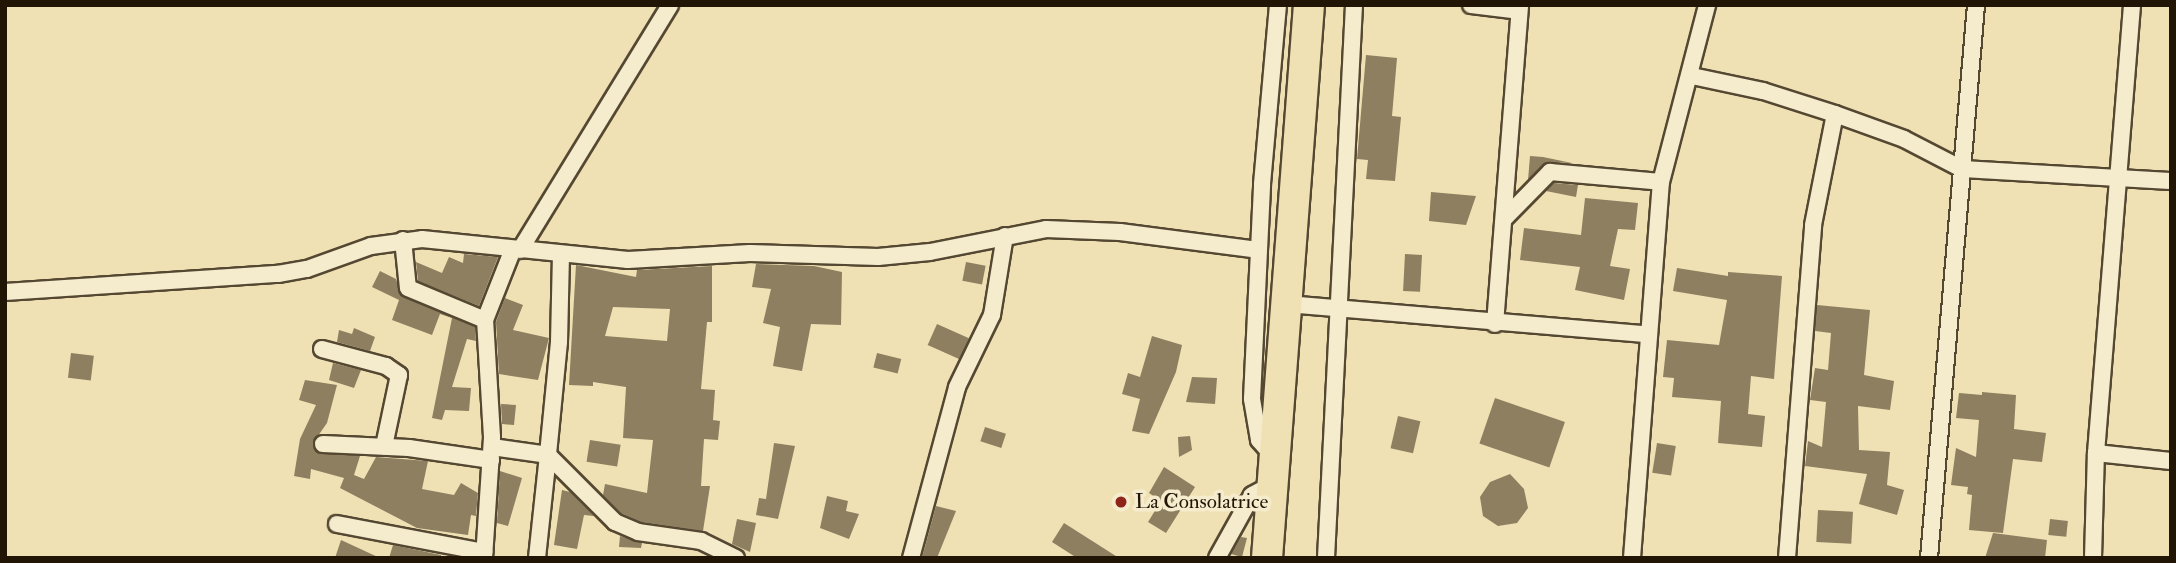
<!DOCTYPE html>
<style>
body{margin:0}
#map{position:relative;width:2176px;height:563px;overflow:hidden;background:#f0e1b4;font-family:"IM FELL Double Pica",serif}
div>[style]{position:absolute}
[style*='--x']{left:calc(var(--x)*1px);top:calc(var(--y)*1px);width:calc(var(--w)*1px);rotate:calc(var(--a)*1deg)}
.building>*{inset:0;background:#8d7f60;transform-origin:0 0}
.roads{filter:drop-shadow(2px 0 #554832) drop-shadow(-2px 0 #554832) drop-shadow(0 2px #554832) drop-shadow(0 -2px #554832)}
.street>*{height:16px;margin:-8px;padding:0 8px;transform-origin:8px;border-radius:8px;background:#f5ecce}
.highway>*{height:30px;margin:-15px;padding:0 15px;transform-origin:15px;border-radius:15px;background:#f0e1b4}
.dots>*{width:19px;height:19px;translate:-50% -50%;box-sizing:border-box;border:4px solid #f5ecce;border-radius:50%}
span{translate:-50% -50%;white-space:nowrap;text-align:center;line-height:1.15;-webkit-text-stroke:7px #f5ecce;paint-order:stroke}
.poi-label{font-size:21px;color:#211506}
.left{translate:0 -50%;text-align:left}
.frame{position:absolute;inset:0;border:7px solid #211506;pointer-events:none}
</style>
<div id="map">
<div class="building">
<div style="clip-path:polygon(1366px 55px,1397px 58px,1392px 116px,1401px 117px,1395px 181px,1366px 179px,1368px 160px,1357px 159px)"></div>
<div style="clip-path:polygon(1530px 156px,1543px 157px,1572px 163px,1546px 162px,1528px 180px)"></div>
<div style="clip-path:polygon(1554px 183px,1578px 185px,1576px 197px,1546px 191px)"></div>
<div style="clip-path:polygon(1431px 192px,1476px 196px,1466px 225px,1429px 221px)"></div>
<div style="clip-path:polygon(1585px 198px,1638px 203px,1635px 230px,1618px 229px,1610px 266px,1630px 269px,1624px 300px,1575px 290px,1580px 267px,1520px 260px,1524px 228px,1581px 235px)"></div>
<div style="clip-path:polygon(464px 254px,498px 257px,479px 306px,418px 281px,416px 262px,442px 273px,449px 257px,463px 263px)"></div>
<div style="left:1405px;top:254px;width:17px;height:37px;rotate:3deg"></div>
<div style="left:966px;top:262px;width:20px;height:19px;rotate:11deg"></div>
<div style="clip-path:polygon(756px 264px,814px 266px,842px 272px,841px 325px,811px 324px,802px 371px,773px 366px,780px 327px,763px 323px,771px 289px,752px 287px)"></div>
<div style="clip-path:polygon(evenodd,576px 265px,636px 277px,637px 270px,712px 266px,712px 322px,707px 322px,701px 389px,715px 390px,713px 420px,720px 421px,718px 440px,704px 439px,701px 486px,710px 486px,703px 531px,641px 522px,621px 513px,603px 495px,605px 484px,647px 493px,653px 440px,623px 438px,626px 387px,593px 382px,593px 386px,569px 385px,576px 265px,613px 307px,670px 309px,667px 341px,605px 336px,613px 307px)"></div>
<div style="clip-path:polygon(1677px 268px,1728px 276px,1728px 272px,1782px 276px,1774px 379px,1751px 376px,1748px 414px,1765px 416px,1762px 447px,1718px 443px,1721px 401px,1672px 397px,1674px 378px,1663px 377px,1667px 340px,1719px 345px,1727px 300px,1673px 291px)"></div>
<div style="clip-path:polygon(380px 271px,396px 279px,403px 297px,475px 327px,476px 341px,467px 339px,452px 387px,471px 388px,469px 411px,445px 410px,442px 420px,432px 418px,452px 318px,440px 314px,432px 335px,392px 320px,399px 300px,372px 287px)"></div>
<div style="clip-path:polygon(505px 298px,523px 305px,513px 330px,549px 338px,538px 380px,499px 374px,496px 322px)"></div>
<div style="clip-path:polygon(1817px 305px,1870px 310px,1864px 375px,1894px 381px,1890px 410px,1858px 406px,1859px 450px,1890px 452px,1887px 485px,1904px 490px,1897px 515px,1859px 504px,1867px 474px,1805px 466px,1808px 441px,1822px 447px,1826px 402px,1810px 400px,1815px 368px,1828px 370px,1831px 333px,1815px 331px)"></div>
<div style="left:937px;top:324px;width:35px;height:23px;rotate:24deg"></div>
<div style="clip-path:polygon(354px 328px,375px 337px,370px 351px,337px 342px,339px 330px,352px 334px)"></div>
<div style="clip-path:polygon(1152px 336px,1182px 345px,1176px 372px,1149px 434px,1132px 431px,1140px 399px,1122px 394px,1128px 373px,1140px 377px)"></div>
<div style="left:71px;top:353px;width:23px;height:25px;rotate:7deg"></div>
<div style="left:877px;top:353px;width:25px;height:15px;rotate:14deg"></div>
<div style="clip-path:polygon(333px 363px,361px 370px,354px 388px,329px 380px)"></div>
<div style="clip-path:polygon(1192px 377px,1217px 378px,1215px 404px,1186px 402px)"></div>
<div style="clip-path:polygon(305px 380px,337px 385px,327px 423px,313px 443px,317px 452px,360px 456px,354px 475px,364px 479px,376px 457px,428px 461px,422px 489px,454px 495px,461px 483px,478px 493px,476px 516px,471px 515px,468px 535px,417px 528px,340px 488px,344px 478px,311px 469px,310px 479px,294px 476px,300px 439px,316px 405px,299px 400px)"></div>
<div style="clip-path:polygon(1982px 392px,2016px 395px,2014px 429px,2046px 433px,2042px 462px,2013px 459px,2003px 533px,1969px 530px,1972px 495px,1967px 494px,1968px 487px,1951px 485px,1956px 448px,1976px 457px,1979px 420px,1956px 418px,1959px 393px,1982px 395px)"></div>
<div style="left:1495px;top:398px;width:74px;height:48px;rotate:19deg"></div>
<div style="clip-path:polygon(501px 404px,516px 405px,514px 425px,502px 424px)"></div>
<div style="left:1398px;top:416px;width:23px;height:33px;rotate:13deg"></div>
<div style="left:985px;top:427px;width:22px;height:15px;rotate:18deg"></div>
<div style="clip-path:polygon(1190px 436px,1192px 450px,1179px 457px,1178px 437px)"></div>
<div style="left:590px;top:440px;width:31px;height:22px;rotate:9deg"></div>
<div style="clip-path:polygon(774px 443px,795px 446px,778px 519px,756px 515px,759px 498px,766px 499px)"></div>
<div style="left:1657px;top:443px;width:19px;height:30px;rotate:9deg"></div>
<div style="clip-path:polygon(1164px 467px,1195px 487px,1166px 533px,1148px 522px,1161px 501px,1149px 493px)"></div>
<div style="clip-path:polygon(500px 471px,522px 478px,508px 526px,497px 523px)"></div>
<div style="clip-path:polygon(1510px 474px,1524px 489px,1528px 508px,1517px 523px,1498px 526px,1483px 516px,1480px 497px,1490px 482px)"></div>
<div style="clip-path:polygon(562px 490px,570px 492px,594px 516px,584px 515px,577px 549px,554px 545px)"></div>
<div style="clip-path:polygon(827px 496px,848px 501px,846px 511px,859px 514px,849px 539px,820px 528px)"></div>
<div style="clip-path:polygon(936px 506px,956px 511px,937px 558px,922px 558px)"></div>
<div style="left:1818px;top:510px;width:35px;height:32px;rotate:3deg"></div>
<div style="clip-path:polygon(737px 519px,756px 523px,750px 552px,732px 544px)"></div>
<div style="left:2050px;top:519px;width:18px;height:16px;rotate:6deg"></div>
<div style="clip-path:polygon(1064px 523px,1119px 558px,1077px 558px,1052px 542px)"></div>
<div style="clip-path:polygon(1993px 533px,2047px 540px,2045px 558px,1985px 558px)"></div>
<div style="clip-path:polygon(620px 536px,642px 543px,641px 548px,619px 547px)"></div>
<div style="clip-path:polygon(1241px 537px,1247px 538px,1242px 557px,1231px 554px)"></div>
<div style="clip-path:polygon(341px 540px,380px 558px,335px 558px)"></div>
<div style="clip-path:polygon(393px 545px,441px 555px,441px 558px,389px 558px)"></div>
</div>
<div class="roads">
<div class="street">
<div style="--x:1471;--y:5;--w:48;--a:7.1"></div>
<div style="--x:1692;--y:76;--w:73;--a:11.9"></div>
<div style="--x:1763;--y:91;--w:76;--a:17.7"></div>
<div style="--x:1835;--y:114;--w:73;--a:19.9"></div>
<div style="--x:1904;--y:139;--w:65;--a:27.3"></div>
<div style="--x:1962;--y:169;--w:209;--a:3.3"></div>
<div style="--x:1504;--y:219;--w:66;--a:-45.6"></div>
<div style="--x:1550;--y:172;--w:111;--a:5.1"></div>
<div style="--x:403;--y:240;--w:48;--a:84.1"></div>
<div style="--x:408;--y:288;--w:83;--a:22.6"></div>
<div style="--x:520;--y:250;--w:287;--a:-58.5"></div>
<div style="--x:561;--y:254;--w:88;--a:91.3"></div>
<div style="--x:559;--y:342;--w:114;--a:95.6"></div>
<div style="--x:548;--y:455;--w:95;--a:45"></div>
<div style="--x:615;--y:522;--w:25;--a:23"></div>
<div style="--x:638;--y:532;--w:64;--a:8.1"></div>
<div style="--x:701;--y:541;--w:39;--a:26"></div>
<div style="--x:5;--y:292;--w:274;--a:-3.8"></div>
<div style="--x:278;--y:274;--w:29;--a:-10"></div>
<div style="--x:307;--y:269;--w:68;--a:-19.8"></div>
<div style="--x:371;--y:246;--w:51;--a:-7.8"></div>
<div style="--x:422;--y:239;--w:207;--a:5.8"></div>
<div style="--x:628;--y:260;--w:122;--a:-3.3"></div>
<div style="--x:750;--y:253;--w:128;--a:1.8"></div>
<div style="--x:878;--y:257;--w:52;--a:-5.5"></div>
<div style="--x:930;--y:252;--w:118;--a:-11.2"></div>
<div style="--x:1046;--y:229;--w:74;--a:2.3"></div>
<div style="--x:1120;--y:232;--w:139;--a:7.4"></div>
<div style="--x:1286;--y:304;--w:361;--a:4.8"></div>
<div style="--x:1495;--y:324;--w:320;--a:-85.5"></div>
<div style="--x:322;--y:349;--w:66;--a:14.9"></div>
<div style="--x:386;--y:366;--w:16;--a:35"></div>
<div style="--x:399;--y:375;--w:73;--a:101.9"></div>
<div style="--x:323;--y:444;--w:86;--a:2.7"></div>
<div style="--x:409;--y:448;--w:83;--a:8.3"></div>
<div style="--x:492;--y:447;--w:57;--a:8.1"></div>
<div style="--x:548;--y:455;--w:104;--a:96.1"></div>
<div style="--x:2096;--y:453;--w:75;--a:6.1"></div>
<div style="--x:1275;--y:458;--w:24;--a:-132"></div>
<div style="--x:1259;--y:440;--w:42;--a:-99.7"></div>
<div style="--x:1252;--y:399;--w:215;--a:-87.3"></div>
<div style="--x:1262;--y:184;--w:180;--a:-84.9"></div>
<div style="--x:337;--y:524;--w:150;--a:10.8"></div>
<div style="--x:484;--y:558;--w:121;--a:-86.2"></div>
<div style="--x:492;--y:437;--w:117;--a:-93.4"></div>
<div style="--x:485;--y:320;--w:76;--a:-68.5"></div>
<div style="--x:911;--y:558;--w:177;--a:-74.9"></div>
<div style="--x:957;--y:387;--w:80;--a:-64.1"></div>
<div style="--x:992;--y:315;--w:80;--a:-80.7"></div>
<div style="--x:1217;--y:558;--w:72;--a:-60.9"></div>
<div style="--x:1252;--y:495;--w:26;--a:-28"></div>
<div style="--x:1326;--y:558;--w:554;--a:-87.1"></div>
<div style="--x:1632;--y:558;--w:377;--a:-85.6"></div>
<div style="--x:1661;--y:182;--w:183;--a:-75.4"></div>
<div style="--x:1787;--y:558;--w:334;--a:-85.5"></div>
<div style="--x:1813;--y:225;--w:113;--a:-78.8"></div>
<div style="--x:1929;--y:558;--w:555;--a:-85.14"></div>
<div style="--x:2093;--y:558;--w:105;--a:-88.4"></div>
<div style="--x:2096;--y:453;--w:449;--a:-85.4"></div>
</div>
<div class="highway">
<div style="--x:1267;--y:558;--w:555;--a:-85.66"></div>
</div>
</div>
<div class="dots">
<div style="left:1121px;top:502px;background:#8f2418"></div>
</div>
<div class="poi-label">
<span class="left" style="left:1135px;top:502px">La Consolatrice</span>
</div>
<div class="frame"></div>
</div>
